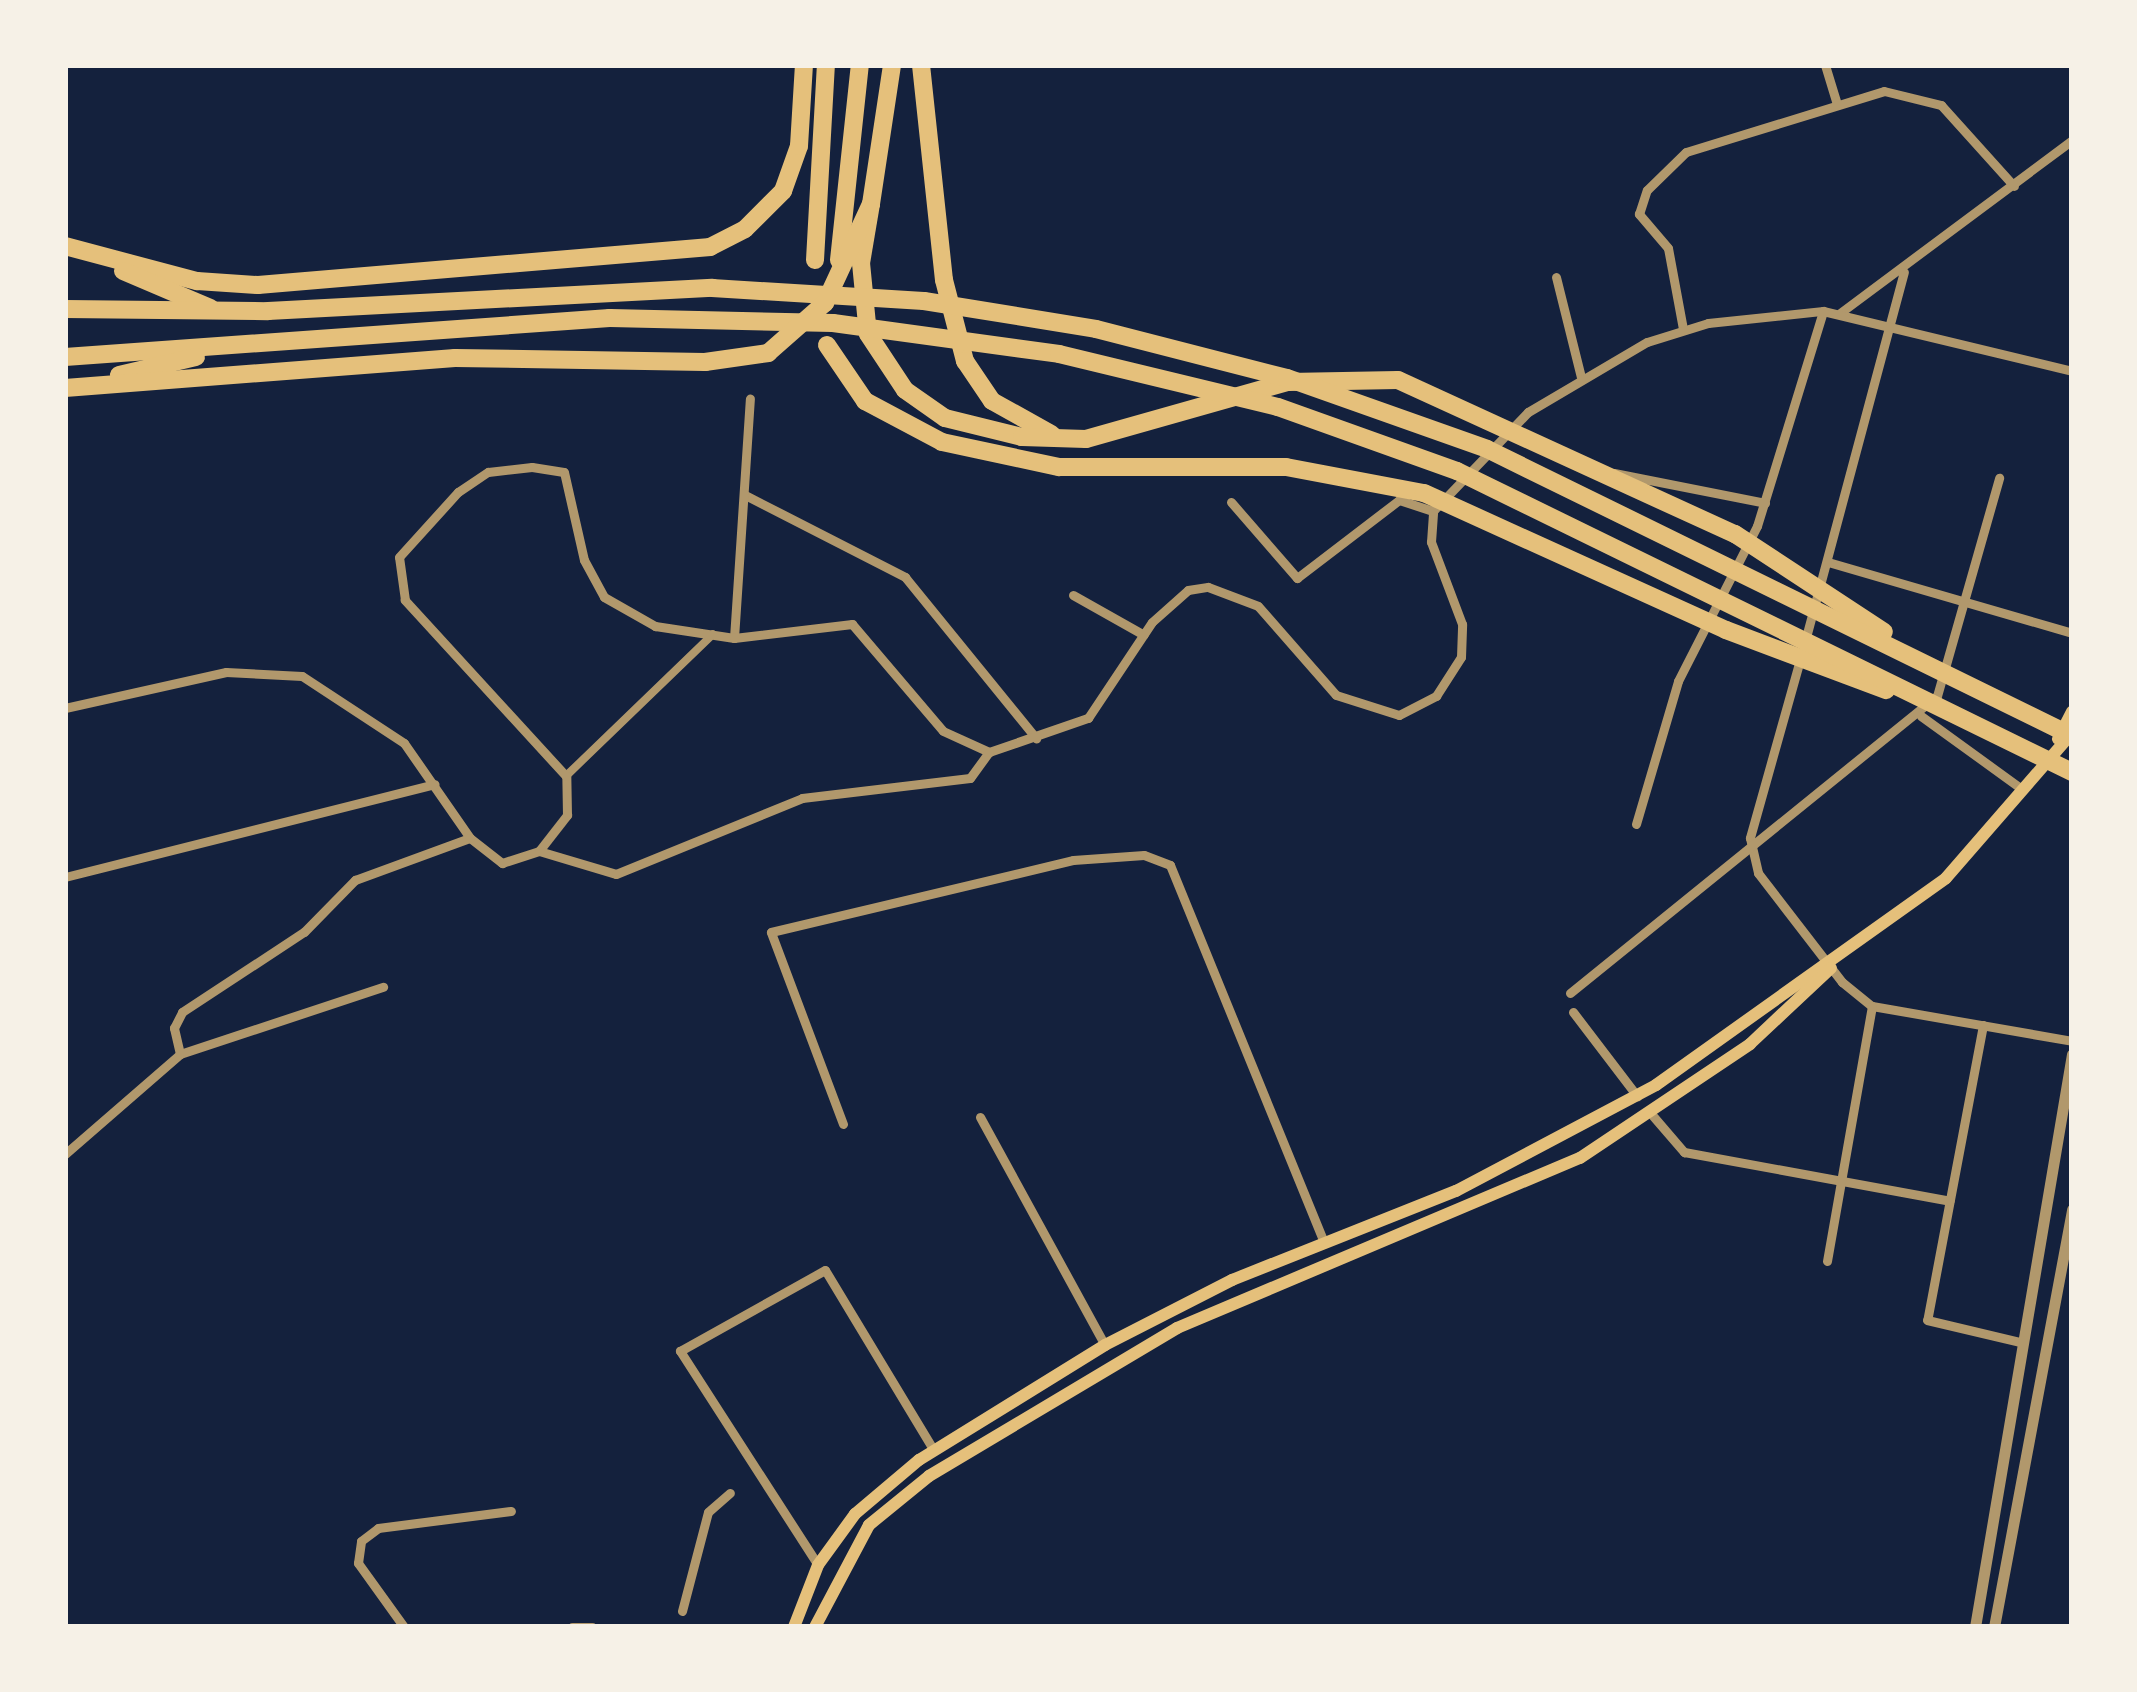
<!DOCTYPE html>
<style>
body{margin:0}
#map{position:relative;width:2137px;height:1692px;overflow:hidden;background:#14213d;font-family:Roboto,sans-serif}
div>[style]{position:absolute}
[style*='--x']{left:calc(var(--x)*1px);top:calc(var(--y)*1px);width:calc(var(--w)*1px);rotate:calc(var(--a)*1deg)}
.pedestrian>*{height:8px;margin:-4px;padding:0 4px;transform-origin:4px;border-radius:4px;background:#b1986c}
.minor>*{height:9px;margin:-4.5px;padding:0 4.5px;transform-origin:4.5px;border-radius:4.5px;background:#b1986c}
.tertiary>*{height:11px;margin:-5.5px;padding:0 5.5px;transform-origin:5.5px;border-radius:5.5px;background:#b1986c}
.secondary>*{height:12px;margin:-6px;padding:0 6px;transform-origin:6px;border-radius:6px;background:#e5c07b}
.motorway>*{height:18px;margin:-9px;padding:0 9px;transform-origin:9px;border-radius:9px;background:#e5c07b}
span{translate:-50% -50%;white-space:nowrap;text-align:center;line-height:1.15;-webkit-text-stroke:9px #f6f1e7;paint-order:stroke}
.frame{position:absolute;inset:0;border:68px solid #f6f1e7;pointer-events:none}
</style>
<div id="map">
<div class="pedestrian">
<div style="--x:566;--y:776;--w:204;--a:-44"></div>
</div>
<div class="minor">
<div style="--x:1825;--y:65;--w:38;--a:73"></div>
<div style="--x:1556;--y:277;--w:103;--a:76"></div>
<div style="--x:1840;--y:313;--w:289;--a:-36.7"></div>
<div style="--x:1683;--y:329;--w:82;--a:-100.5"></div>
<div style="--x:1668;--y:248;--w:45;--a:-130.5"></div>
<div style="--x:1639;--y:214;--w:25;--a:-72"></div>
<div style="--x:1647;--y:190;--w:54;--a:-44.3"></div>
<div style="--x:1686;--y:152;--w:207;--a:-17.1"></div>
<div style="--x:1884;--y:91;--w:59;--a:13.8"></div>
<div style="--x:1941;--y:105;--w:109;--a:48"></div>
<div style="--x:1614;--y:473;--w:154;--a:11.2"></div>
<div style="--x:745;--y:495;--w:180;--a:27.1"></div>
<div style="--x:905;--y:577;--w:208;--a:50.9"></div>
<div style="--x:1231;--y:502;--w:101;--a:49"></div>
<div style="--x:1297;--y:578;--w:128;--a:-37.4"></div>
<div style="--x:1399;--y:500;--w:36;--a:18"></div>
<div style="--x:1828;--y:562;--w:254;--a:16.2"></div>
<div style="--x:1073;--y:595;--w:81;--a:29.4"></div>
<div style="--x:734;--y:638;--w:240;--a:-86.2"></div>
<div style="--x:1805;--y:641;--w:382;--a:-75"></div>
<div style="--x:1801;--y:656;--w:189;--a:105.7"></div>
<div style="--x:1750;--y:838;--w:36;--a:77"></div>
<div style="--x:1758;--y:873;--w:138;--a:52.4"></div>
<div style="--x:1842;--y:982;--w:38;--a:39"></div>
<div style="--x:1872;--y:1006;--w:203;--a:9.9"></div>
<div style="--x:65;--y:708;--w:165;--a:-12.6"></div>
<div style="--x:226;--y:672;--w:76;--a:3"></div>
<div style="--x:302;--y:676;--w:122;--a:33.3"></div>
<div style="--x:404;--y:743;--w:116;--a:55.2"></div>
<div style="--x:470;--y:838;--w:41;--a:38"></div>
<div style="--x:502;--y:863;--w:39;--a:-18"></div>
<div style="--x:539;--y:851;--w:46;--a:-52.1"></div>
<div style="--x:567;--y:815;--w:39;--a:-91"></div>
<div style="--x:566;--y:776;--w:239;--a:-132.5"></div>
<div style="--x:405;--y:600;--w:43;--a:-97.9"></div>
<div style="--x:399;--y:557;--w:88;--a:-47.8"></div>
<div style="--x:458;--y:492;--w:36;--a:-34"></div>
<div style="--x:488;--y:472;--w:44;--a:-6.5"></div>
<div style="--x:532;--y:467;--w:32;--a:9"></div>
<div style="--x:564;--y:472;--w:90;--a:77.2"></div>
<div style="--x:584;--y:560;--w:42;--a:61.6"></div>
<div style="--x:604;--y:597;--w:59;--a:29.6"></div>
<div style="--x:655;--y:626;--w:80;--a:8.6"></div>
<div style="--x:734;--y:638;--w:119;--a:-6.8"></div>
<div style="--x:852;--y:624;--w:140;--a:49.6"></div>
<div style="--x:943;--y:731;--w:51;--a:24.5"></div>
<div style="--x:989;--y:752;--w:105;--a:-19"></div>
<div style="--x:1088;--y:718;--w:115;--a:-56.3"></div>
<div style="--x:1152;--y:622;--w:48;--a:-41.6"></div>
<div style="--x:1188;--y:590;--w:20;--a:-9"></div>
<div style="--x:1208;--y:587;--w:53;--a:20.8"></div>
<div style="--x:1258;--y:606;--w:118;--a:48.8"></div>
<div style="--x:1336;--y:695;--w:66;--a:17.6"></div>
<div style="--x:1399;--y:715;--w:42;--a:-27.2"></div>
<div style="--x:1436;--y:696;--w:46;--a:-57.3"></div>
<div style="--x:1461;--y:657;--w:33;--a:-88"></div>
<div style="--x:1462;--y:624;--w:88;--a:-110.7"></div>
<div style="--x:1431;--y:542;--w:31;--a:-86"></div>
<div style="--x:1433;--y:511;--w:137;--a:-46.2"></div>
<div style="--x:1528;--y:412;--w:138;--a:-30.5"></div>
<div style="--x:1647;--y:342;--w:64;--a:-17.3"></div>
<div style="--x:1708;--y:323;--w:116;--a:-6"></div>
<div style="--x:1823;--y:311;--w:256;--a:13.5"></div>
<div style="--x:1921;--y:716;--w:125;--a:35.9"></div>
<div style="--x:1636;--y:824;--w:149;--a:-73.6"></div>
<div style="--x:1678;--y:681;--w:174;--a:-63"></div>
<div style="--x:1757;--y:526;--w:225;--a:-72.9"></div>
<div style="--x:539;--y:851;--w:80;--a:16.6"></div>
<div style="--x:616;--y:874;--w:201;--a:-22.2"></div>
<div style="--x:802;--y:798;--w:169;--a:-6.8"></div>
<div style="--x:970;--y:778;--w:32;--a:-54"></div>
<div style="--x:65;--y:877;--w:381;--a:-14.1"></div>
<div style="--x:1570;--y:993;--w:472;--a:-39"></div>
<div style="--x:1937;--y:696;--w:227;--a:-74.1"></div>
<div style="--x:1573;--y:1012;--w:106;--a:52.7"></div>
<div style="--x:1983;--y:1025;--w:300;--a:100.7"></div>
<div style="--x:1927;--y:1320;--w:96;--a:13.3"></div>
<div style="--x:180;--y:1054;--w:27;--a:-103"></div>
<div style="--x:174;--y:1028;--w:18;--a:-63"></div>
<div style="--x:182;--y:1012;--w:146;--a:-33.3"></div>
<div style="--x:304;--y:932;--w:73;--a:-45.6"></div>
<div style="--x:355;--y:880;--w:122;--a:-20.1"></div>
<div style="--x:1653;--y:1116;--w:48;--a:49.3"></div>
<div style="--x:1684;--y:1152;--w:270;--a:10.4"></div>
<div style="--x:980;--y:1117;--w:260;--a:61.3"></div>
<div style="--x:843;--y:1124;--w:205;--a:-110.6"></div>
<div style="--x:771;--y:932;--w:310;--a:-13.4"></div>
<div style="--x:1073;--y:860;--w:71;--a:-4"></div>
<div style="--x:1144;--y:855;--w:28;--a:21"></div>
<div style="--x:1170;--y:865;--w:408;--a:67.8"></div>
<div style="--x:65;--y:1154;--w:152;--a:-41"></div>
<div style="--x:180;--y:1054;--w:214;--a:-18.3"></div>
<div style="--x:1827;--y:1261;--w:259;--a:-80"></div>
<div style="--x:818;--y:1565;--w:255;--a:-122.8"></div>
<div style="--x:680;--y:1351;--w:166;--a:-29.2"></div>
<div style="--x:825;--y:1270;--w:211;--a:58.9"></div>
<div style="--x:682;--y:1611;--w:102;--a:-75.3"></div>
<div style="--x:708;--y:1512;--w:29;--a:-41"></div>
<div style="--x:404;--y:1627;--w:79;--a:-125.7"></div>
<div style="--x:358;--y:1563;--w:22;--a:-82"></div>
<div style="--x:361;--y:1541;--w:21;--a:-37"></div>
<div style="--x:378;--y:1528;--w:134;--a:-7.3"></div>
<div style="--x:572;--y:1627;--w:20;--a:0"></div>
</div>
<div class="tertiary">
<div style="--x:1975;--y:1627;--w:581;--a:-80.39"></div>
<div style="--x:1994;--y:1627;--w:425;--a:-79.4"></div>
</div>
<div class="secondary">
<div style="--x:2058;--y:739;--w:31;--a:-63"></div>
<div style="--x:794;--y:1627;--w:66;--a:-68.8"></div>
<div style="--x:818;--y:1565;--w:63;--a:-54"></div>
<div style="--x:855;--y:1514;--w:84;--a:-40.2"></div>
<div style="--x:919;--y:1460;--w:219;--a:-31.7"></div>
<div style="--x:1105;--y:1345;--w:143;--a:-27.1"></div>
<div style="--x:1232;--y:1280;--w:241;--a:-21.7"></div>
<div style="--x:1456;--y:1191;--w:226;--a:-27.9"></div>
<div style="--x:1656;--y:1085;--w:356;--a:-35.5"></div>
<div style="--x:1946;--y:878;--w:192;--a:-49"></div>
<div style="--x:815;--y:1627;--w:115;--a:-62.1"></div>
<div style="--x:869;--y:1525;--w:77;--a:-39.2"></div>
<div style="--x:929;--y:1476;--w:289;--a:-30.8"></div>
<div style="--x:1177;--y:1328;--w:437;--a:-22.9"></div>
<div style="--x:1580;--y:1158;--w:205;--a:-33.8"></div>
<div style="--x:1750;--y:1044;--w:111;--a:-43.2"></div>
</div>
<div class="motorway">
<div style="--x:921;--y:65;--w:216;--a:83.9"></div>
<div style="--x:944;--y:280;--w:84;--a:75.5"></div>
<div style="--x:965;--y:361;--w:48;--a:56"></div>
<div style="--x:992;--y:401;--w:68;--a:29.2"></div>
<div style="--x:871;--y:204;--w:60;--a:99.6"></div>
<div style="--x:861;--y:263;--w:71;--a:84.4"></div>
<div style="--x:868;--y:334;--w:67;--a:56.5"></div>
<div style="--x:905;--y:390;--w:49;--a:35"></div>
<div style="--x:945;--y:418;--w:79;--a:13.9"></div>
<div style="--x:1022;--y:437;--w:64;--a:1.8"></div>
<div style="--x:1086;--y:439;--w:210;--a:-15.8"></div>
<div style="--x:1288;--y:382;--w:110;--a:-1"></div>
<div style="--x:1398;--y:380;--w:371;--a:24.6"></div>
<div style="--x:1735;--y:534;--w:178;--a:33.3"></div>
<div style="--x:65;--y:246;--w:137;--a:14.9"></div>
<div style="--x:197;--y:281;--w:61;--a:3.8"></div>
<div style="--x:258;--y:285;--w:454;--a:-4.8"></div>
<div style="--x:710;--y:247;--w:39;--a:-27"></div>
<div style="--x:745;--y:229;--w:54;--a:-45"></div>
<div style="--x:783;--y:191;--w:48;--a:-70.4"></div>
<div style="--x:799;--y:146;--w:81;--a:-86.5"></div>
<div style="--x:815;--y:260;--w:195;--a:-86.8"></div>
<div style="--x:839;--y:260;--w:196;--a:-83.9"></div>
<div style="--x:123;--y:271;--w:95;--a:23"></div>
<div style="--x:65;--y:309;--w:203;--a:0.6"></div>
<div style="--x:268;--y:311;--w:445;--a:-3"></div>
<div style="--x:712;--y:288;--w:212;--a:3.5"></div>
<div style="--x:924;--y:301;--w:174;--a:9.2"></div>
<div style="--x:1096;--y:329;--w:197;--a:14.4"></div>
<div style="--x:1287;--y:378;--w:212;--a:19.5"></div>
<div style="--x:1487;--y:449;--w:652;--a:26.13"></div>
<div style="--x:827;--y:345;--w:68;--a:55.8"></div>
<div style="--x:865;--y:401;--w:87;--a:28"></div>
<div style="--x:942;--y:442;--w:120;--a:12.1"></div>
<div style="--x:1059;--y:467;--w:227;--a:0"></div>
<div style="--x:1286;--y:467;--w:140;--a:10.7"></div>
<div style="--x:1424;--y:493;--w:332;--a:24.4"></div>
<div style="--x:1726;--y:630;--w:171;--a:20.6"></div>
<div style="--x:65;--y:357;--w:546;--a:-4.09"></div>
<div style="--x:610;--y:318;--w:223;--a:1.3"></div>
<div style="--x:833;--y:323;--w:228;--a:7.8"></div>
<div style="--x:1059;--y:354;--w:225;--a:13.6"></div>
<div style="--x:1278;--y:407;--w:190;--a:19.7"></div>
<div style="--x:1457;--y:471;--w:685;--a:26.08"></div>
<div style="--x:119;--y:375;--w:79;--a:-13.2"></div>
<div style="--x:65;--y:388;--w:391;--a:-4.4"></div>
<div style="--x:455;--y:358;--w:250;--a:0.9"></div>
<div style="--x:705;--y:362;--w:64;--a:-8.1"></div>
<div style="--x:768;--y:353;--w:76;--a:-41.3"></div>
<div style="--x:825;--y:303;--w:109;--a:-65.1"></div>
<div style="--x:871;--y:204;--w:141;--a:-81.4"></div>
</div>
<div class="frame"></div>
</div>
